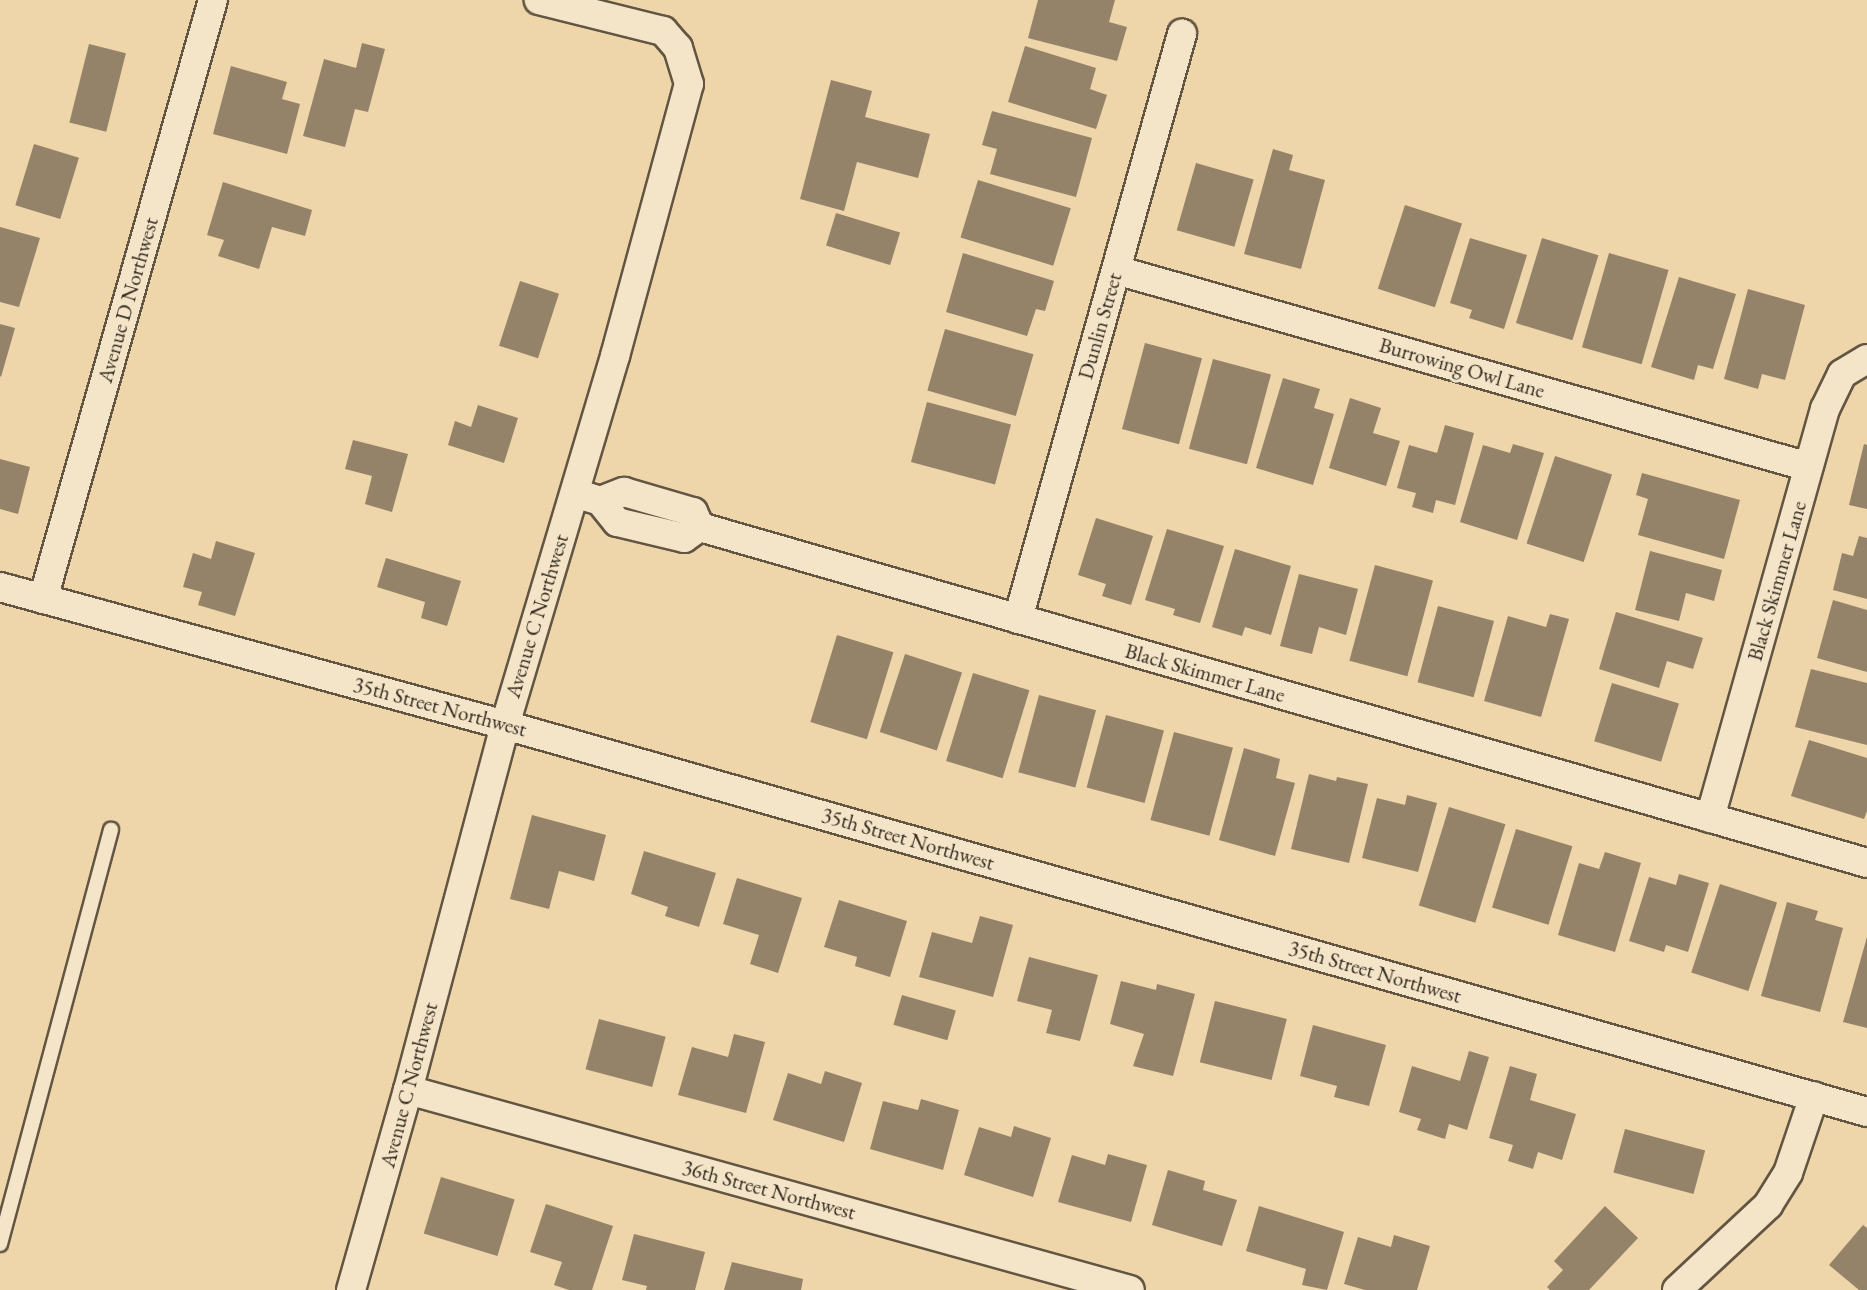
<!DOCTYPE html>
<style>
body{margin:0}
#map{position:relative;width:1867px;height:1290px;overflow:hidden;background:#eed5aa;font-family:"EB Garamond",serif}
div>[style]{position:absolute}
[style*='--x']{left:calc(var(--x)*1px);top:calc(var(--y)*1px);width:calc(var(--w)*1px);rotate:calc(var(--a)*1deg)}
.building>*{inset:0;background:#948368;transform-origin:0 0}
.roads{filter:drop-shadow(2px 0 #625642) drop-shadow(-2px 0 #625642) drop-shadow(0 2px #625642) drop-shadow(0 -2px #625642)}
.service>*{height:14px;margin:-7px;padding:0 7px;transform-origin:7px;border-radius:7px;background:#f4e4c8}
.minor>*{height:28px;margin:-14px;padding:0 14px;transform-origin:14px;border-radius:14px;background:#f4e4c8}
span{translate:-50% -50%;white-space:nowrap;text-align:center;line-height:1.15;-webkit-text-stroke:6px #f4e4c8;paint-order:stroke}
.street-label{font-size:21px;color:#332b20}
</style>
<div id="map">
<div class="building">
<div style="clip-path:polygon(1038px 0,1115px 0,1109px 22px,1127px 27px,1117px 61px,1028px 38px)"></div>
<div style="clip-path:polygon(362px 43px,385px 49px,368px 112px,355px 109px,345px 147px,303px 136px,324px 59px,356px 68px)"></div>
<div style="left:89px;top:44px;width:38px;height:81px;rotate:14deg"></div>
<div style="clip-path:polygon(1025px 46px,1096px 68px,1090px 89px,1107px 95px,1096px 129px,1008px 102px)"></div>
<div style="clip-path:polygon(231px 66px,287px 82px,282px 99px,300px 104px,287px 154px,213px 134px)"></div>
<div style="clip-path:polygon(831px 80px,872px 91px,865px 117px,930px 134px,918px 178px,857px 162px,844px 211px,800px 199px)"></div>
<div style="clip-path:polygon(992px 111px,1092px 138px,1076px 197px,990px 174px,997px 149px,982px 145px)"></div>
<div style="left:34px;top:144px;width:47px;height:64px;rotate:17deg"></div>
<div style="clip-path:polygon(1273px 149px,1293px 155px,1289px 170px,1325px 180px,1301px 269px,1244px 254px)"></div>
<div style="left:1196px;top:163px;width:60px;height:70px;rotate:16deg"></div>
<div style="left:978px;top:180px;width:97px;height:60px;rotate:17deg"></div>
<div style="clip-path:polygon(223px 182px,312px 210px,305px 236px,272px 227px,259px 269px,218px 256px,224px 240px,207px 235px)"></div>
<div style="left:1405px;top:205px;width:60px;height:88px;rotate:18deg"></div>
<div style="left:836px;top:213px;width:67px;height:34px;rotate:17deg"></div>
<div style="clip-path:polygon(0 227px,40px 238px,19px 307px,0 302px)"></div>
<div style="clip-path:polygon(1470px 238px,1527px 255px,1504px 329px,1469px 318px,1472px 310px,1450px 303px)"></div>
<div style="left:1542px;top:238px;width:59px;height:89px;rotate:17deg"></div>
<div style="clip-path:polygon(963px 253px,1054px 281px,1045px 311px,1036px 309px,1027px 336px,946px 312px)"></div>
<div style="left:1609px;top:253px;width:62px;height:98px;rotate:16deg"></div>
<div style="clip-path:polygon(1679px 277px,1736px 294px,1713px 369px,1698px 365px,1694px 380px,1651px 367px)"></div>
<div style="left:520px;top:281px;width:41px;height:68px;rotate:18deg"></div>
<div style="clip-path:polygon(1748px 289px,1805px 305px,1785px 380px,1762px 374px,1758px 389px,1724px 379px)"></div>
<div style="clip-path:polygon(0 324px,15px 328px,1px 377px,0 376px)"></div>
<div style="left:945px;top:329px;width:92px;height:64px;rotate:16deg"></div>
<div style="left:1145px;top:343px;width:59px;height:89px;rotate:15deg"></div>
<div style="left:1213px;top:359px;width:60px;height:93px;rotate:15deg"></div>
<div style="clip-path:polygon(1283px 378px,1320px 389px,1314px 408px,1334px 414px,1313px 485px,1256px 468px)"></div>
<div style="clip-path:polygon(1350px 398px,1381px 408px,1373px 433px,1400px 441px,1386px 486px,1329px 468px)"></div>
<div style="left:927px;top:402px;width:87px;height:62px;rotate:15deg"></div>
<div style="clip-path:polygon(478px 405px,518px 418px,504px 463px,448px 445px,455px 421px,471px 427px)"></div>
<div style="clip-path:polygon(1445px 425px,1474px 433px,1455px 505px,1436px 500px,1433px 513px,1412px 507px,1416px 493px,1397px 488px,1409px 445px,1437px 453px)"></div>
<div style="clip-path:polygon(353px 440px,408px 454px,392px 512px,365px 504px,372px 476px,345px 469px)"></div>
<div style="clip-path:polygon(1513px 444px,1544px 453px,1517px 540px,1460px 522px,1483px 445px,1510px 453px)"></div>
<div style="clip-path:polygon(1864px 444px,1867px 445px,1867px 509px,1849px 505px)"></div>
<div style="left:1555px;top:456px;width:60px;height:92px;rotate:18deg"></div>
<div style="clip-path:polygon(0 459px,30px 467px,18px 514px,0 509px)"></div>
<div style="clip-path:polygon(1642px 473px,1740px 500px,1724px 559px,1638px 535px,1648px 499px,1636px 495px)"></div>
<div style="clip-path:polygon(1096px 518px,1153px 536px,1131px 605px,1102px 596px,1106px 584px,1078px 575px)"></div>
<div style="clip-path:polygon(1167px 529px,1224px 546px,1200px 623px,1173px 615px,1175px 609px,1145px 600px)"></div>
<div style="clip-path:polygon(1859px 536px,1867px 538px,1867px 599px,1833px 590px,1842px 553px,1853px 556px)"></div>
<div style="clip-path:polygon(216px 541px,255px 553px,235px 616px,198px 605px,202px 592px,183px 587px,193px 553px,211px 559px)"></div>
<div style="clip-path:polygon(1235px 549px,1291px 566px,1271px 635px,1245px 627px,1242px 636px,1212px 627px)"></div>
<div style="clip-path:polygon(1650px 551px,1722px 570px,1714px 601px,1686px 593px,1679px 621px,1635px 610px)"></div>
<div style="clip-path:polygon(386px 558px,461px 581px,447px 626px,421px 618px,425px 602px,377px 587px)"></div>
<div style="left:1375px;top:565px;width:60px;height:99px;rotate:15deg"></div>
<div style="clip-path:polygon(1299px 574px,1358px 589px,1346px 635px,1319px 627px,1312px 654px,1280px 646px)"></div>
<div style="clip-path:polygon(1833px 600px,1867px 610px,1867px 672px,1817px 658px)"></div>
<div style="left:1438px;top:606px;width:58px;height:79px;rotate:15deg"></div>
<div style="clip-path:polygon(1616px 612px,1703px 638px,1693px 669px,1667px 661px,1659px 688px,1599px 669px)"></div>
<div style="clip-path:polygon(1550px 614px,1569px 619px,1541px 717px,1484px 701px,1508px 616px,1546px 627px)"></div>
<div style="left:837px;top:635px;width:59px;height:91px;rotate:17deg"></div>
<div style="left:905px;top:654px;width:60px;height:82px;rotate:18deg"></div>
<div style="clip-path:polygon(1811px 669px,1867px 683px,1867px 745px,1795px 727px)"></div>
<div style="left:973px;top:673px;width:59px;height:92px;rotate:17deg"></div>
<div style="left:1612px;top:683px;width:70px;height:61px;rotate:17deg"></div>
<div style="left:1039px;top:695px;width:59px;height:80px;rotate:15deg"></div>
<div style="left:1106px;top:715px;width:60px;height:75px;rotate:15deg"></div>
<div style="left:1174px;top:732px;width:61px;height:91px;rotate:15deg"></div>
<div style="clip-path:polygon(1809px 740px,1867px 758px,1867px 811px,1864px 819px,1791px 796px)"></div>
<div style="clip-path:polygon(1244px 748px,1280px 759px,1276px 778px,1295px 783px,1275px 856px,1219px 840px)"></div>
<div style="clip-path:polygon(1309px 774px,1336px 781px,1337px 777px,1368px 784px,1349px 863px,1291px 849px)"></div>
<div style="clip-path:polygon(1407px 795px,1437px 803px,1418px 872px,1362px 858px,1377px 798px,1405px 805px)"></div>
<div style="left:1449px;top:807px;width:59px;height:103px;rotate:17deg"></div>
<div style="clip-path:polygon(532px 815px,606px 835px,594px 881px,559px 871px,549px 909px,510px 899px)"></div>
<div style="left:1516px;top:829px;width:59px;height:82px;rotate:17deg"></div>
<div style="clip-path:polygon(644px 851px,716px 873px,699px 927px,665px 916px,668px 907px,631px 894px)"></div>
<div style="clip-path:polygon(1605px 852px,1641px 863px,1615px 952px,1558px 935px,1579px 863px,1599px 869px)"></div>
<div style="clip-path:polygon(1679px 874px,1709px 883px,1688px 952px,1666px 945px,1664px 952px,1629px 941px,1649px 877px,1676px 885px)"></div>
<div style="clip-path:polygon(737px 878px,802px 898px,778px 973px,750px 964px,759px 935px,723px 924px)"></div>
<div style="left:1720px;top:884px;width:60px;height:93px;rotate:18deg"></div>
<div style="clip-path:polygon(839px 900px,907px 921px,890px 977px,855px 966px,857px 957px,824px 947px)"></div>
<div style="clip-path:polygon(1787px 902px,1818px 911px,1815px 920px,1843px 928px,1820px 1012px,1761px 996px)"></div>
<div style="clip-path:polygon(980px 916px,1013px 925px,993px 997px,919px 977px,932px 932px,972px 943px)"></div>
<div style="clip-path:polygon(1867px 937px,1867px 1028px,1843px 1022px)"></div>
<div style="clip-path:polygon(1029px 957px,1098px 975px,1080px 1041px,1046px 1033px,1052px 1010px,1017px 1001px)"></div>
<div style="clip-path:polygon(1121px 981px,1156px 990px,1157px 984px,1195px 994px,1173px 1076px,1133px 1066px,1144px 1034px,1110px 1024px)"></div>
<div style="left:902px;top:995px;width:56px;height:31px;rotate:16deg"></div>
<div style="left:1215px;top:1001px;width:74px;height:63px;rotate:14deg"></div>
<div style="left:599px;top:1019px;width:69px;height:52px;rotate:15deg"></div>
<div style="clip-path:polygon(1313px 1025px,1386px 1045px,1369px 1106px,1334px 1097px,1337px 1086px,1300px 1076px)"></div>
<div style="clip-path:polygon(734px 1034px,765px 1042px,746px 1113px,678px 1095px,692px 1047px,728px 1057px)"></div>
<div style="clip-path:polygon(1469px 1051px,1489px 1057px,1467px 1130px,1449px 1124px,1445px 1139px,1417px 1130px,1421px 1119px,1399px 1112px,1412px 1066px,1460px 1081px)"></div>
<div style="clip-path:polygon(1510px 1066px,1537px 1074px,1530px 1100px,1576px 1114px,1562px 1160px,1538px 1152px,1533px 1169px,1508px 1161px,1513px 1145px,1489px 1138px)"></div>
<div style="clip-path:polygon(825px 1071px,862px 1083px,844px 1142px,773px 1120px,788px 1073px,821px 1084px)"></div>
<div style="clip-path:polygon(921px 1099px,959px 1110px,943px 1170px,870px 1149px,883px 1101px,918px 1110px)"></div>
<div style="clip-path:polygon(1014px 1126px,1051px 1138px,1033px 1197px,964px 1175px,979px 1127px,1011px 1137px)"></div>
<div style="left:1625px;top:1129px;width:83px;height:45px;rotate:15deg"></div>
<div style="clip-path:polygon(1108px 1154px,1147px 1165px,1131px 1222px,1058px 1202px,1072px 1155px,1105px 1165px)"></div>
<div style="clip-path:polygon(1168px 1170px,1205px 1181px,1203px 1190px,1237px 1200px,1222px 1246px,1152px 1225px)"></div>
<div style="left:441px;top:1177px;width:77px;height:59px;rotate:17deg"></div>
<div style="clip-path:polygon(546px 1204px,613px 1226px,592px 1290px,569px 1290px,554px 1285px,562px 1262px,530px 1252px)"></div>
<div style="clip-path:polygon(1259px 1206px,1344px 1232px,1327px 1290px,1302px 1285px,1306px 1269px,1246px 1251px)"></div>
<div style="clip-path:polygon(1605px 1206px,1638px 1238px,1589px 1290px,1550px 1290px,1547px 1287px,1563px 1270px,1554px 1261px)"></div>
<div style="clip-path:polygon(1863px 1225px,1867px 1228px,1867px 1290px,1859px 1290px,1829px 1265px)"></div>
<div style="clip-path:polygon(634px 1234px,705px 1252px,695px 1290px,646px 1290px,647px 1286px,622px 1280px)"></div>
<div style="clip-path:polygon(1394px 1235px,1430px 1246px,1417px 1290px,1365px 1290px,1344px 1284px,1358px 1237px,1391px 1247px)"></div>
<div style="clip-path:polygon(732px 1262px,803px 1279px,801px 1290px,724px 1290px)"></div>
</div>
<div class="roads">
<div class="service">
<div style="--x:0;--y:1244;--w:429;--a:-75"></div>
</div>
<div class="minor">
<div style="--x:1116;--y:270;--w:720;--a:15.87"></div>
<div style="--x:584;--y:496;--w:17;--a:17"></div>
<div style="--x:600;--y:501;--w:27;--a:51"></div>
<div style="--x:617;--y:522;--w:69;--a:13.4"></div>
<div style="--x:684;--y:538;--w:19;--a:-35"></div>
<div style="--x:600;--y:501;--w:26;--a:-21"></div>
<div style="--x:624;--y:492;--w:72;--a:16.2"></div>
<div style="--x:693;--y:512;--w:17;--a:65"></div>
<div style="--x:700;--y:527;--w:1214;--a:16.06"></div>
<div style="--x:0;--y:587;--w:524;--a:15.28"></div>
<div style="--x:505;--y:725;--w:1416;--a:15.86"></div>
<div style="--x:43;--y:599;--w:623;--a:-74.16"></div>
<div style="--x:1018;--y:619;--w:608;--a:-74.34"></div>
<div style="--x:1710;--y:818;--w:425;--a:-74.3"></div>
<div style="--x:1825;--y:409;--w:39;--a:-64"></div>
<div style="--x:1842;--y:374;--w:29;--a:-31"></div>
<div style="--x:408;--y:1090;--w:749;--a:15.48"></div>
<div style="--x:351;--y:1290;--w:208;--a:-74.1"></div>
<div style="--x:408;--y:1090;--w:378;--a:-75.1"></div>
<div style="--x:505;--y:725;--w:385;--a:-73.4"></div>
<div style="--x:615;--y:356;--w:282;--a:-74.8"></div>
<div style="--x:689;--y:84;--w:38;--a:-107"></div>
<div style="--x:678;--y:48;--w:23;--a:-131"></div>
<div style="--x:663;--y:31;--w:128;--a:-166"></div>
<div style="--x:1677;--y:1290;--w:125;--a:-43"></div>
<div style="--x:1768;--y:1205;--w:38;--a:-58"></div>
<div style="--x:1788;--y:1173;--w:81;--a:-71.3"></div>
</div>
</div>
<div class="street-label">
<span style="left:128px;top:300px;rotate:-74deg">Avenue D Northwest</span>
<span style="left:1100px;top:326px;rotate:-74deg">Dunlin Street</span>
<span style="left:1462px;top:368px;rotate:16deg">Burrowing Owl Lane</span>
<span style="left:1777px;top:581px;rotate:-74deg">Black Skimmer Lane</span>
<span style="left:537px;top:616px;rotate:-73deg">Avenue C Northwest</span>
<span style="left:1205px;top:673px;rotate:16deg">Black Skimmer Lane</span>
<span style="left:440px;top:707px;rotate:15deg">35th Street Northwest</span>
<span style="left:908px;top:839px;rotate:16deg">35th Street Northwest</span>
<span style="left:1375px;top:972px;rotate:16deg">35th Street Northwest</span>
<span style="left:409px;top:1085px;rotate:-75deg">Avenue C Northwest</span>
<span style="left:769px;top:1190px;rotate:15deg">36th Street Northwest</span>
</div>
</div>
